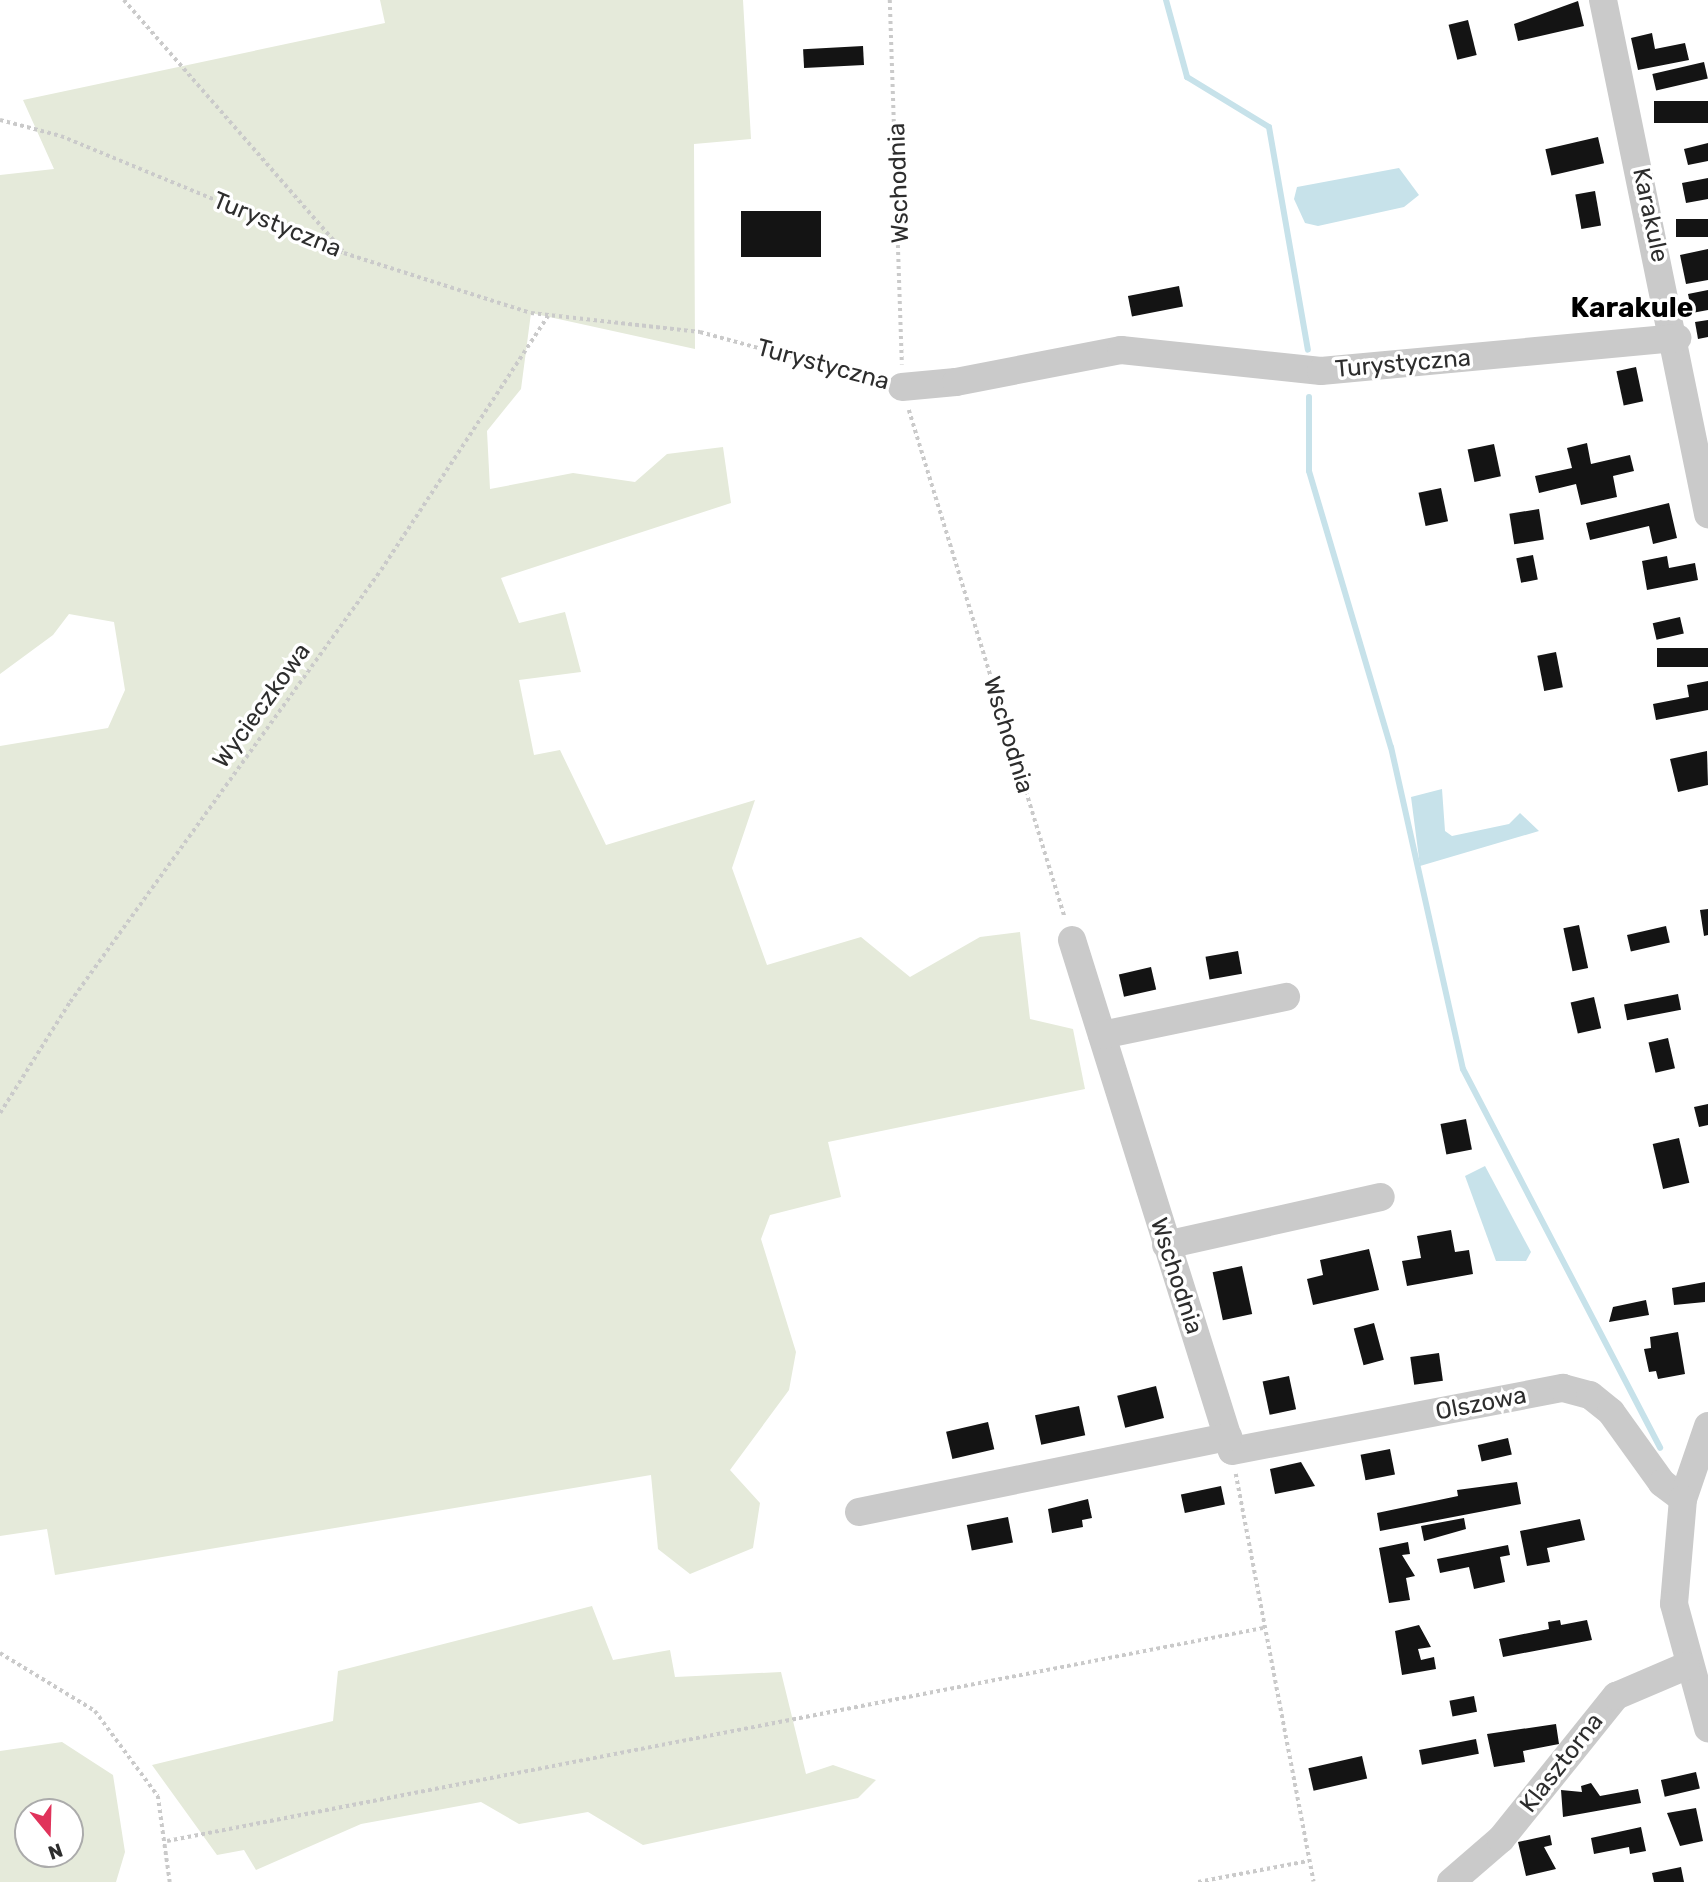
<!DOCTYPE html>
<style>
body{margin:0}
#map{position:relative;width:1708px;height:1882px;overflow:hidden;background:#fff;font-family:Rubik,sans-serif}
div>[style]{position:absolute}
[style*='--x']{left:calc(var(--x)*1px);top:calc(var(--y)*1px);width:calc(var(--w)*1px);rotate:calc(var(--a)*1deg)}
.green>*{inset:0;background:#e5eada}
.water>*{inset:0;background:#c7e2ea}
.stream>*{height:6px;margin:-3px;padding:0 3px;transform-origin:3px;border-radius:3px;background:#c7e2ea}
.building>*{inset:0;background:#141414;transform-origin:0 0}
.path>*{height:3.5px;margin-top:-1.75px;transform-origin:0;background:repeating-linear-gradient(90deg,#cacaca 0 3.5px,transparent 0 7px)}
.minor>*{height:28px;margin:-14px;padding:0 14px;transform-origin:14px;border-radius:14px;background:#cacaca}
span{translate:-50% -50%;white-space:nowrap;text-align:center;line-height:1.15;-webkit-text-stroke:7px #fff;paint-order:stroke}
.street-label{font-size:24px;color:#2d2d2d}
.quarter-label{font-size:28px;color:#000;font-weight:700}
.north{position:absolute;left:14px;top:1798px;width:70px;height:70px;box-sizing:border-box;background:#fff;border:2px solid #ababab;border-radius:50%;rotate:161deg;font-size:19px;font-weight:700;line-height:28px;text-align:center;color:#2d2d2d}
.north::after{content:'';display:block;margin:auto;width:24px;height:32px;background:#e0335b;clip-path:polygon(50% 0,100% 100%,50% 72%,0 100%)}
</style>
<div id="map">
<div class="green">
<div style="clip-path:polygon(380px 0,743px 0,751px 139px,694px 144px,695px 349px,531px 313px,521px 389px,487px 431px,490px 489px,573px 473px,635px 482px,667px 454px,723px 447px,731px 503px,501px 578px,519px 623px,565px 612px,581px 672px,519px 680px,534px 755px,560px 750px,606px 845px,755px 800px,732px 868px,767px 965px,861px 937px,910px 977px,980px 937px,1020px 932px,1030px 1019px,1073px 1029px,1085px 1089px,828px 1142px,841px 1197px,770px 1215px,761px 1239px,796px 1352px,789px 1390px,730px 1470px,760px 1503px,753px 1548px,690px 1574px,658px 1549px,651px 1475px,55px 1575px,47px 1529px,0 1536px,0 746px,108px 728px,125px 690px,114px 622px,69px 614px,53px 635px,0 674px,0 175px,54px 169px,23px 100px,385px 23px)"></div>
<div style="clip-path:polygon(592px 1606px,613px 1660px,670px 1650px,675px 1677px,781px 1672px,806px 1774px,833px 1765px,876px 1780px,858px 1798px,643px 1845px,588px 1812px,519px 1824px,481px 1802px,361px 1824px,256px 1870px,244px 1850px,217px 1855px,152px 1765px,333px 1721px,338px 1671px)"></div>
<div style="clip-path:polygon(evenodd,62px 1742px,113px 1775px,125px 1852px,116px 1882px,0 1882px,0 1751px,62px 1742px,28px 1812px,70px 1812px,70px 1854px,28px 1854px,28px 1812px)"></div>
</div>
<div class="water">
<div style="clip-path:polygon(1399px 168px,1419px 195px,1404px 207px,1318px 226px,1305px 223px,1294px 199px,1297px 187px)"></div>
<div style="clip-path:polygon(1442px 789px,1445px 831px,1452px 836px,1509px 824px,1520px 813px,1539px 831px,1420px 866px,1411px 797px)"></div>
<div style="clip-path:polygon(1485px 1166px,1531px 1252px,1526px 1261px,1496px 1261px,1465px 1176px)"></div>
</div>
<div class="stream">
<div style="--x:1166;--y:0;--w:80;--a:74.7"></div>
<div style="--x:1187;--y:77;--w:96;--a:31.4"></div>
<div style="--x:1269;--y:127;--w:226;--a:80.1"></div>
<div style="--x:1309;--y:397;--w:74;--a:90"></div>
<div style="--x:1309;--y:471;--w:288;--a:73.5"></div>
<div style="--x:1391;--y:747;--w:330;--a:77.4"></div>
<div style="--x:1463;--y:1069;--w:427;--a:62.5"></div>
</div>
<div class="building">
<div style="clip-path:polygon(1578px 1px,1584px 26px,1518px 41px,1514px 24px)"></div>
<div style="left:1468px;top:20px;width:36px;height:20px;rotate:76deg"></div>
<div style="clip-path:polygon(1652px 33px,1655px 49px,1685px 43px,1689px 60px,1638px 70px,1631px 38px)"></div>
<div style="left:863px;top:46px;width:19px;height:60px;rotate:87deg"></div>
<div style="left:1704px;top:62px;width:17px;height:53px;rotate:77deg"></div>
<div style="left:1708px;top:101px;width:22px;height:54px;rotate:90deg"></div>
<div style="left:1598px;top:137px;width:27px;height:54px;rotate:77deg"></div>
<div style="clip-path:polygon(1708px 143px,1708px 161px,1688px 165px,1684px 149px)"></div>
<div style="clip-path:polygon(1708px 178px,1708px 199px,1686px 203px,1682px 183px)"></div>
<div style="left:1595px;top:191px;width:35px;height:20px;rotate:80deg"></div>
<div style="left:821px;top:211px;width:46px;height:80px;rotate:90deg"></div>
<div style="left:1708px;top:219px;width:18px;height:32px;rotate:90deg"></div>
<div style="clip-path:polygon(1708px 249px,1708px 280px,1686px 284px,1680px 255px)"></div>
<div style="left:1179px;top:286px;width:21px;height:52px;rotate:79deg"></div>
<div style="clip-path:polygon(1708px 290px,1708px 310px,1692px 313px,1688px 294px)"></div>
<div style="clip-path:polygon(1708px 320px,1708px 337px,1698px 339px,1695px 322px)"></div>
<div style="left:1636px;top:367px;width:35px;height:20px;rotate:78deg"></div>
<div style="clip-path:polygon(1587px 443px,1591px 464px,1630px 455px,1634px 471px,1613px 476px,1617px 497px,1581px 505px,1576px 484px,1539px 493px,1535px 476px,1572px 468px,1567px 448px)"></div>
<div style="left:1494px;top:444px;width:33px;height:27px;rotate:78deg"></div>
<div style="left:1441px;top:488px;width:34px;height:23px;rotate:78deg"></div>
<div style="clip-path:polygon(1669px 503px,1677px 538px,1653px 544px,1649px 526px,1590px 540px,1586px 523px)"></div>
<div style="left:1539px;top:509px;width:31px;height:30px;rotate:81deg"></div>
<div style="left:1533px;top:555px;width:25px;height:17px;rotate:79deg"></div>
<div style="clip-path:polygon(1667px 556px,1669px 568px,1695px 563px,1698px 580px,1647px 590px,1642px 561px)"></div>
<div style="left:1680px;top:617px;width:17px;height:28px;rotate:77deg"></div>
<div style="left:1708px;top:648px;width:19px;height:51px;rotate:90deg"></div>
<div style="left:1556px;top:652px;width:36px;height:19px;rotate:79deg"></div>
<div style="clip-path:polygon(1708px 681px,1708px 710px,1656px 720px,1653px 704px,1689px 697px,1687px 685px)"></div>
<div style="clip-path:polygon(1707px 751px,1708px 785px,1678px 792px,1670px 759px)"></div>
<div style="clip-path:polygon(1708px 909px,1708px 935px,1704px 936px,1700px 910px)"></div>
<div style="left:1579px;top:925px;width:44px;height:16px;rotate:78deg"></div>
<div style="left:1666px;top:926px;width:17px;height:40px;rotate:77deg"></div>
<div style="left:1238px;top:951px;width:23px;height:33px;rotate:80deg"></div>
<div style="left:1151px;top:967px;width:23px;height:33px;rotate:77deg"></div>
<div style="left:1678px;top:994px;width:16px;height:55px;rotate:79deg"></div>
<div style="left:1594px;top:997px;width:32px;height:24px;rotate:77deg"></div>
<div style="left:1668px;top:1038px;width:31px;height:20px;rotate:77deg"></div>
<div style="clip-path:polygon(1708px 1104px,1708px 1125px,1699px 1127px,1694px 1107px)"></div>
<div style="left:1466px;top:1119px;width:31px;height:26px;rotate:79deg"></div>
<div style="left:1679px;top:1138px;width:46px;height:27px;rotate:77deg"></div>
<div style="clip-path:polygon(1451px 1230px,1455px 1252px,1469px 1250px,1473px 1274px,1407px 1286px,1402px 1261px,1421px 1258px,1417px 1236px)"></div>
<div style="clip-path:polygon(1369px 1249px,1379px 1290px,1313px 1305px,1307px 1279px,1323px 1275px,1320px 1260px)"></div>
<div style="left:1242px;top:1266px;width:49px;height:30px;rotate:78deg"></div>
<div style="clip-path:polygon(1705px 1282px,1705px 1302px,1674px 1305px,1672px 1288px)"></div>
<div style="clip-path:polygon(1646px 1300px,1649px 1315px,1609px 1322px,1613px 1307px)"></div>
<div style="left:1374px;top:1323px;width:38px;height:21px;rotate:75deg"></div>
<div style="clip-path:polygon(1678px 1332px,1685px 1374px,1658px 1379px,1656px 1371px,1649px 1372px,1644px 1349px,1651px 1348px,1650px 1337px)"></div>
<div style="left:1439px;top:1353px;width:28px;height:29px;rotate:82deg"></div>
<div style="left:1289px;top:1376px;width:34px;height:27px;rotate:78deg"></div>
<div style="left:1156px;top:1386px;width:33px;height:40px;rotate:76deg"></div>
<div style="left:1079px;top:1406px;width:30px;height:45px;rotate:78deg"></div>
<div style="left:988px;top:1422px;width:28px;height:43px;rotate:77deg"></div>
<div style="left:1508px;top:1438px;width:17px;height:31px;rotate:77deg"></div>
<div style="left:1390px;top:1449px;width:26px;height:30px;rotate:79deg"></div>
<div style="clip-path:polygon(1301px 1462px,1315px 1486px,1275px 1494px,1270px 1469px)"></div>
<div style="clip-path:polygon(1517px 1482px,1521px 1504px,1380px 1531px,1377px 1513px,1458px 1496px,1457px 1490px)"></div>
<div style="left:1221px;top:1486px;width:19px;height:41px;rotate:78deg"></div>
<div style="clip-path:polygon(1088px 1499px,1092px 1518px,1082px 1520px,1083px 1527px,1052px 1533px,1048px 1509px)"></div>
<div style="left:1008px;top:1517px;width:26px;height:42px;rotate:79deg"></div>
<div style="clip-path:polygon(1464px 1518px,1466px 1529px,1424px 1541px,1421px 1526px)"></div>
<div style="clip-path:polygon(1580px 1519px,1585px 1540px,1547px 1548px,1550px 1562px,1527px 1566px,1520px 1531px)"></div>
<div style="clip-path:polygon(1408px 1542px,1410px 1554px,1402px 1555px,1415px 1576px,1406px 1578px,1410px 1600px,1389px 1603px,1379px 1548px)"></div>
<div style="clip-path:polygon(1508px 1545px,1510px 1555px,1500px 1557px,1505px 1582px,1474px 1589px,1469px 1567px,1440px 1573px,1437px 1559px)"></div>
<div style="clip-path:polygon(1560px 1620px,1561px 1625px,1587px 1620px,1592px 1640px,1503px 1657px,1499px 1639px,1549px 1629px,1548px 1622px)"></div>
<div style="clip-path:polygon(1419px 1625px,1431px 1647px,1418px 1649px,1421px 1660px,1434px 1657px,1436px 1669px,1402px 1675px,1395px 1631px)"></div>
<div style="left:1474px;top:1696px;width:16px;height:25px;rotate:79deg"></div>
<div style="clip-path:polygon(1556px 1724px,1559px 1744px,1523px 1751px,1525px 1762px,1494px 1767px,1487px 1734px)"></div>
<div style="left:1476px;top:1739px;width:15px;height:58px;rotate:79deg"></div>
<div style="left:1362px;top:1756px;width:23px;height:55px;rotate:77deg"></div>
<div style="left:1696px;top:1772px;width:17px;height:36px;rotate:77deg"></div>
<div style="clip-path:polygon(1591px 1783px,1600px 1796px,1638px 1789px,1641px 1803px,1563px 1817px,1561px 1790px,1582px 1792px,1581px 1786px)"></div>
<div style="clip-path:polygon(1696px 1808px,1703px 1841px,1680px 1846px,1667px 1813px)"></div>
<div style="clip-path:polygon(1641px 1827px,1646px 1851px,1630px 1854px,1629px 1847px,1594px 1854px,1591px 1838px)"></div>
<div style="clip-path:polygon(1550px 1835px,1552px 1845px,1544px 1847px,1556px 1869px,1526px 1876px,1518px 1842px)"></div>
<div style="clip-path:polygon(1681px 1867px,1684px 1882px,1654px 1882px,1652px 1873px)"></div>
</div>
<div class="path">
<div style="--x:124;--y:0;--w:333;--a:48.9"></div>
<div style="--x:890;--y:0;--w:365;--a:88.1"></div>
<div style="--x:0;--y:120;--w:63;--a:14.7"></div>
<div style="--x:61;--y:136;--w:306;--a:22.5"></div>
<div style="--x:344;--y:253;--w:196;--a:17.8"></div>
<div style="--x:531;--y:313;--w:170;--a:6.4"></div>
<div style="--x:700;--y:332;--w:186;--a:15.3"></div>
<div style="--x:909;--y:410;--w:531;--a:72.93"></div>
<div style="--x:0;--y:1113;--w:131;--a:-57.8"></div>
<div style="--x:70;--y:1002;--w:532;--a:-54.25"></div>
<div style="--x:381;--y:570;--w:304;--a:-56.7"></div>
<div style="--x:1236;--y:1474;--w:415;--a:79.2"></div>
<div style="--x:0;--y:1653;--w:111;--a:31.4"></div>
<div style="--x:95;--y:1711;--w:106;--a:53.5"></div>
<div style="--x:158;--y:1796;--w:87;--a:82.1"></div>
<div style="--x:167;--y:1841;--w:1117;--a:-11"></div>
<div style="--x:1198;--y:1882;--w:112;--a:-10.8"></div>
</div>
<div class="minor">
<div style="--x:1603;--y:0;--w:525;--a:78.45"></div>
<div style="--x:902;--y:387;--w:54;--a:-5.3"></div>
<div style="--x:956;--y:382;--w:168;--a:-11"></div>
<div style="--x:1121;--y:350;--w:201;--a:6"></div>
<div style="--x:1321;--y:371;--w:358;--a:-5.3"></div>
<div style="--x:1072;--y:940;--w:535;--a:72.61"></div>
<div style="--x:1232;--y:1451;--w:337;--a:-10.8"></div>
<div style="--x:1563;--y:1388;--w:28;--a:15"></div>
<div style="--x:1590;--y:1395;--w:27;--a:39"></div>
<div style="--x:1611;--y:1412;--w:87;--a:54.3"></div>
<div style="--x:1662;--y:1483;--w:26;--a:37"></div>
<div style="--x:1102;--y:1035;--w:188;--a:-11.7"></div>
<div style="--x:1166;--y:1245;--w:220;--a:-12.6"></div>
<div style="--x:1708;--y:1426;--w:77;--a:108.9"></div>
<div style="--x:1683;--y:1499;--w:105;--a:94.9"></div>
<div style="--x:1674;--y:1604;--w:129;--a:74.7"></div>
<div style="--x:859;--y:1512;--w:377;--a:-11.5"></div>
<div style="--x:1451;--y:1882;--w:66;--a:-40.7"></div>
<div style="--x:1501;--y:1839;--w:184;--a:-51.2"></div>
<div style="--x:1616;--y:1696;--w:76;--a:-23.2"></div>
</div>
<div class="street-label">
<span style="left:899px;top:183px;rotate:-92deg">Wschodnia</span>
<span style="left:1650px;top:215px;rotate:78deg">Karakule</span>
<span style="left:277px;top:225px;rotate:22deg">Turystyczna</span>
<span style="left:1403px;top:364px;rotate:-5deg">Turystyczna</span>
<span style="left:823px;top:365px;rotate:15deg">Turystyczna</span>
<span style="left:262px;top:706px;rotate:-54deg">Wycieczkowa</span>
<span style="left:1008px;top:735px;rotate:73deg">Wschodnia</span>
<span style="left:1176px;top:1276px;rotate:72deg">Wschodnia</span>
<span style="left:1481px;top:1404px;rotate:-11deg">Olszowa</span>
<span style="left:1562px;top:1763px;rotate:-52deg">Klasztorna</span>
</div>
<div class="quarter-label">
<span style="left:1632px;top:308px">Karakule</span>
</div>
<div class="north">N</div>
</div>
